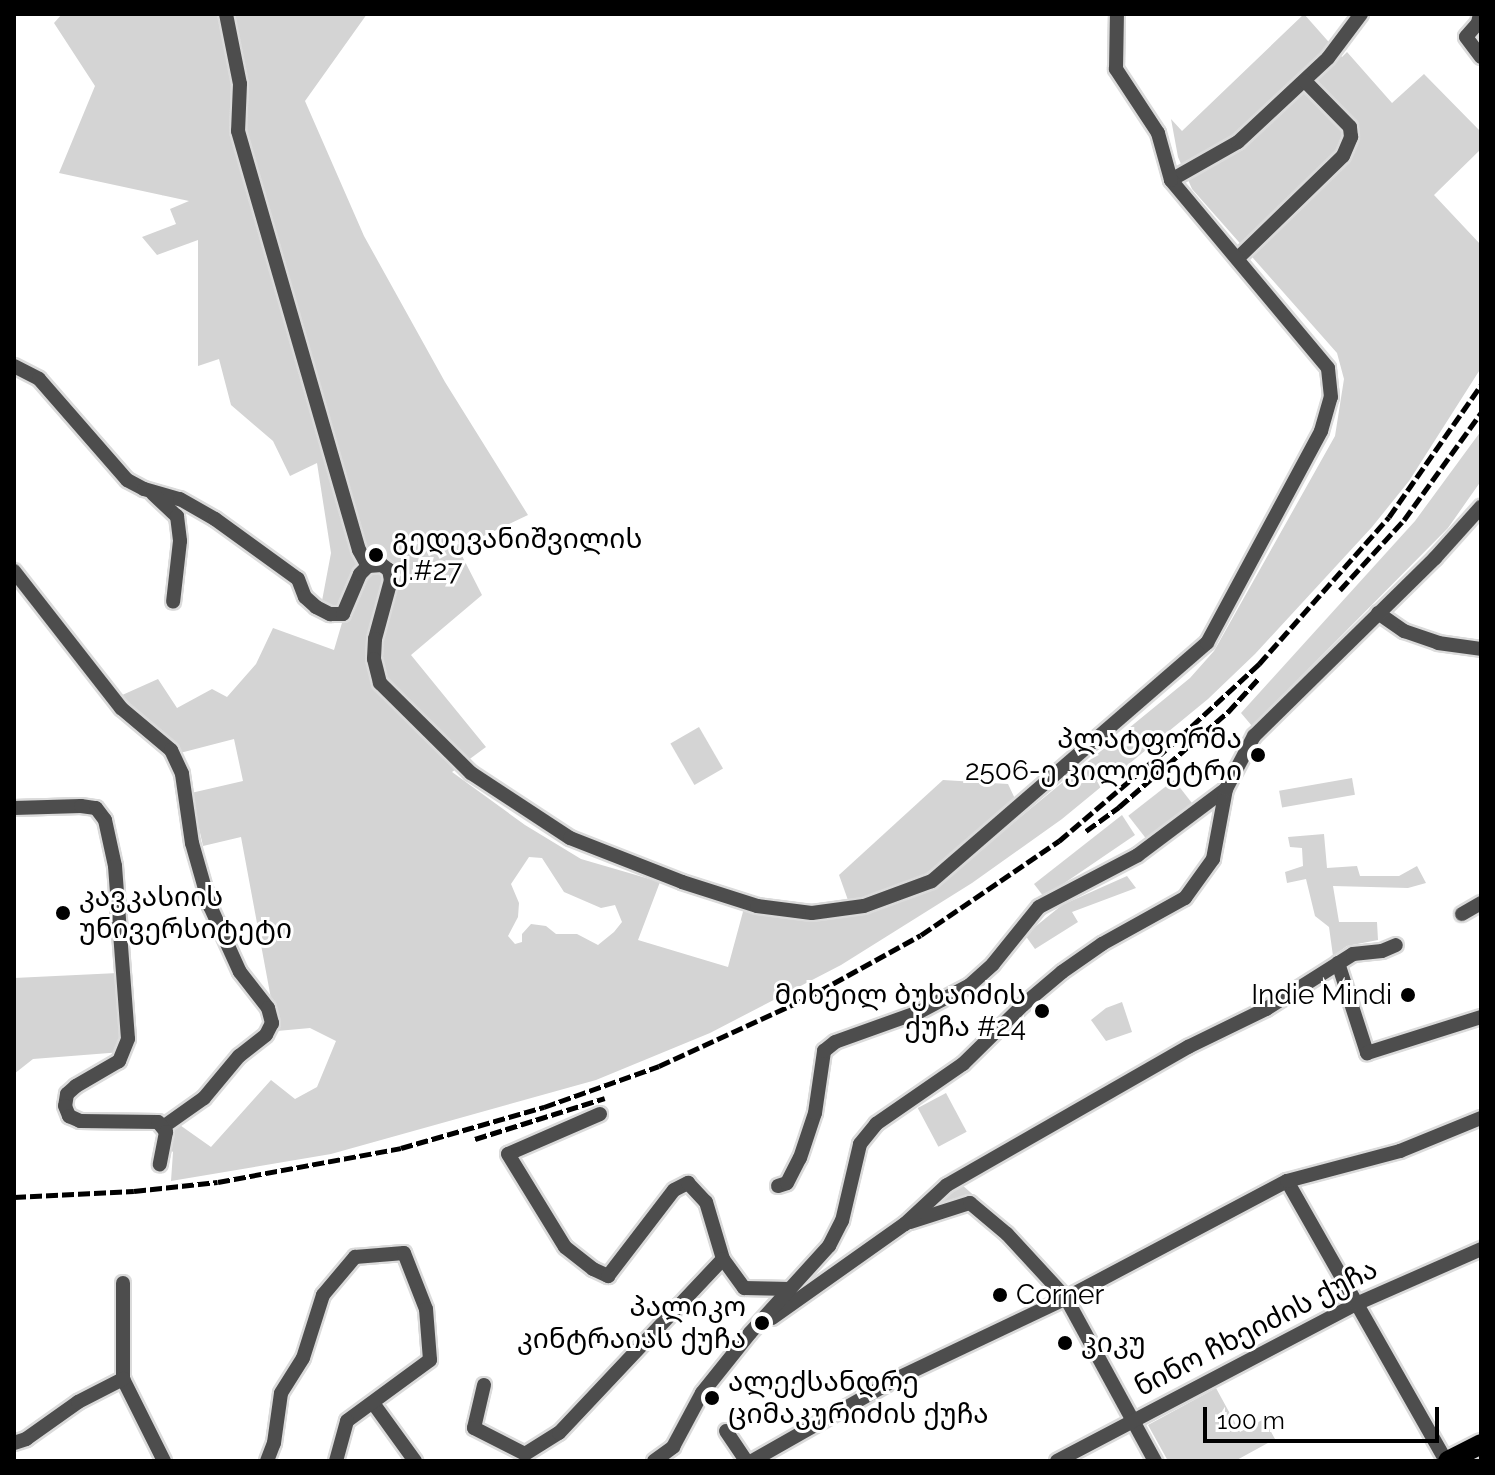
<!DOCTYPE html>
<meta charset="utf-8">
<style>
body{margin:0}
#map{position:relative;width:1495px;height:1475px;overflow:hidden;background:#fff;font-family:Raleway,"Noto Sans Georgian",sans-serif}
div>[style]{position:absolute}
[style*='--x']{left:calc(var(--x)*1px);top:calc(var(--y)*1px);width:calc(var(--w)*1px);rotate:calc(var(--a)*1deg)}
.green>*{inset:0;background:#d4d4d4;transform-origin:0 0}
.roads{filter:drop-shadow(2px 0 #dbdbdb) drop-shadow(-2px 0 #dbdbdb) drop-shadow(0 2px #dbdbdb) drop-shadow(0 -2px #dbdbdb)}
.minor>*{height:14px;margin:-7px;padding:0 7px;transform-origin:7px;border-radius:7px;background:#4d4d4d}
.major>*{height:20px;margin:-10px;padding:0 10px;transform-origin:10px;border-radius:10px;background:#000}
.rail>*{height:5px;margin-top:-2.5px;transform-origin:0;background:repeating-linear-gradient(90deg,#000 0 12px,transparent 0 16px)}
.dots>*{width:22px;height:22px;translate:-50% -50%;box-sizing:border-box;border:4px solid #fff;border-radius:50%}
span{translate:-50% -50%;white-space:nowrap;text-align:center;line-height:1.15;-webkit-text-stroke:6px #fff;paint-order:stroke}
.poi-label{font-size:28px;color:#000}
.left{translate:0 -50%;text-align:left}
.right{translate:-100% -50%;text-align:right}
.street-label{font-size:28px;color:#000}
.frame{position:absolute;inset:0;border:16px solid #000;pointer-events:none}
.scale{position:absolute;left:1203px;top:1407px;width:236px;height:36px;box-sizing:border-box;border:4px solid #000;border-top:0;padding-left:10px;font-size:24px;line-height:28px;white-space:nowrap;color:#000;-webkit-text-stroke:6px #fff;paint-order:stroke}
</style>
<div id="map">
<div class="green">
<div style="clip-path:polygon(evenodd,62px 14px,367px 14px,305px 101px,364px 236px,445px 382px,528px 515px,458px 548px,482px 595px,411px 655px,486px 747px,452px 772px,525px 825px,581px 859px,660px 882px,638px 940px,728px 967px,744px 908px,773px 916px,872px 912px,946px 878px,1190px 678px,1214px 651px,1335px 436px,1344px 379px,1337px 353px,1192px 189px,1178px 157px,1171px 119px,1182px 131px,1304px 14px,1342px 57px,1347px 52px,1392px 103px,1424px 74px,1481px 132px,1481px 149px,1434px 195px,1481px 245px,1481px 368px,1409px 481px,1372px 527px,1255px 654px,1208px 699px,1062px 819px,972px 883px,841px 965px,710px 1033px,596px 1080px,331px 1154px,171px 1181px,173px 1152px,160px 1142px,177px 1123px,211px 1147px,271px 1080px,295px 1099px,317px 1087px,336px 1041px,310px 1028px,277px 1031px,241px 837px,203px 846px,191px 793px,243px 781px,234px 739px,180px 753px,120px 696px,158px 679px,177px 708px,212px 689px,227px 697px,256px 664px,273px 628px,334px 650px,344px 616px,321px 606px,331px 553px,317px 463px,290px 476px,273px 441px,231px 405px,219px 359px,198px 366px,198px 240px,157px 255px,142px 237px,176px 224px,170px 209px,189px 201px,59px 173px,95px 86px,54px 23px,62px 14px,529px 857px,542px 858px,564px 892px,601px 908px,615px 905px,622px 922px,614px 932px,598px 945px,577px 934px,556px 934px,546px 926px,531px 924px,522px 934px,522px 942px,515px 944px,508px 936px,518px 917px,519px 903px,511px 884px,529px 857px)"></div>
<div style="clip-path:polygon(1481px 431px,1481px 481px,1448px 528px,1252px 726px,1241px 713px,1415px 521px)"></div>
<div style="left:699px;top:727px;width:48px;height:33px;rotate:60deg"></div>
<div style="left:1352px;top:778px;width:17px;height:74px;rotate:80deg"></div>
<div style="clip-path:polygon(943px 780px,1008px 784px,1017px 803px,923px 880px,849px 903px,839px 875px)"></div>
<div style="left:1174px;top:780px;width:31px;height:58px;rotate:52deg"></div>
<div style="clip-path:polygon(1122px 815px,1135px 835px,1044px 897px,1034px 884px)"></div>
<div style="clip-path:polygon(1324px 834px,1327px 868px,1357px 866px,1360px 876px,1399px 876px,1417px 866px,1426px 883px,1408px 888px,1333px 886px,1339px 922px,1377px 922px,1378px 940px,1347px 946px,1333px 956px,1329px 927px,1315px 916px,1306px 879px,1287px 883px,1285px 872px,1303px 866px,1302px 848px,1290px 847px,1288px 837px)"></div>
<div style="clip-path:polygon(1127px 876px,1136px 888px,1072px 912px,1078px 922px,1035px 949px,1025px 935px,1062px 905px)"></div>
<div style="clip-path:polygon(118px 973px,122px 1052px,33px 1059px,14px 1074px,14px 978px)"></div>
<div style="clip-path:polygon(1122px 1002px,1132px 1032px,1106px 1041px,1091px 1020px,1106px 1008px)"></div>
<div style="left:946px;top:1093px;width:44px;height:32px;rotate:62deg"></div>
<div style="clip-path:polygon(961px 1184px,979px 1200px,957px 1201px,920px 1213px)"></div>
<div style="clip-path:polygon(1216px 1388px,1240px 1432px,1264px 1419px,1275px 1439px,1235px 1461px,1168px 1461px,1148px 1425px)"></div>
</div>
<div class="roads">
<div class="minor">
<div style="--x:226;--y:14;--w:71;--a:78.7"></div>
<div style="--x:240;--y:84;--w:47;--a:92.4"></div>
<div style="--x:238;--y:131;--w:436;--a:73.9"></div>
<div style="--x:359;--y:550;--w:18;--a:61"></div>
<div style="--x:1480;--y:14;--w:9;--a:103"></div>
<div style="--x:1478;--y:23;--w:18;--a:131"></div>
<div style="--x:1466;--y:37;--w:25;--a:53"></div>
<div style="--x:1171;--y:180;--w:77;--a:-29.6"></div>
<div style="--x:1238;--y:142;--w:123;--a:-43"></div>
<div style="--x:1328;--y:58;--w:55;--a:-53.1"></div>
<div style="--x:1238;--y:258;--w:146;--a:-44.2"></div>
<div style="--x:1343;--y:156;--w:21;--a:-67"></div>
<div style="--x:1351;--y:137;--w:10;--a:-96"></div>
<div style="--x:1350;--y:127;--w:64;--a:-134.4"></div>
<div style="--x:14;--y:366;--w:28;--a:27"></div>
<div style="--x:39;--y:379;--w:134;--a:48.9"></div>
<div style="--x:127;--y:480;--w:19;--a:28"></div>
<div style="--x:144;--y:489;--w:37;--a:16"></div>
<div style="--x:180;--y:499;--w:40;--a:29.7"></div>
<div style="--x:215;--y:519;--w:102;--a:35.9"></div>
<div style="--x:298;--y:579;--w:19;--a:69"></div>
<div style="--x:305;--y:597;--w:15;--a:42"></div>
<div style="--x:316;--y:607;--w:16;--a:27"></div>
<div style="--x:330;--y:614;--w:13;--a:0"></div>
<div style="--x:343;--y:614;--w:43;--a:-67"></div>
<div style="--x:360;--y:574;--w:11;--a:-45"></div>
<div style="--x:153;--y:494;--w:33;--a:43"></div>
<div style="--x:177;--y:516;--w:25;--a:83"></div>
<div style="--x:180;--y:541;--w:61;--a:96.5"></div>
<div style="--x:368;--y:566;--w:14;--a:-4"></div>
<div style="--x:382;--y:565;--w:9;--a:36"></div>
<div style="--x:389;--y:570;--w:10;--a:79"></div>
<div style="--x:391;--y:580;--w:61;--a:105.2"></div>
<div style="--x:375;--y:639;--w:20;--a:93"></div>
<div style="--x:374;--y:659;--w:25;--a:76"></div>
<div style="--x:380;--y:683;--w:128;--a:44.7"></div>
<div style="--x:471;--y:773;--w:118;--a:33.3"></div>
<div style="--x:570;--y:838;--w:120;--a:21.4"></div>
<div style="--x:682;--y:882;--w:79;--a:17.7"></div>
<div style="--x:757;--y:906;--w:55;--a:7.3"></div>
<div style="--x:812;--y:913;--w:52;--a:-7.7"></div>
<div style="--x:864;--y:906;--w:72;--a:-20.2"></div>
<div style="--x:932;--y:881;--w:364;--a:-40.9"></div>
<div style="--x:1207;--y:643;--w:241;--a:-61.7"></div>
<div style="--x:1321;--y:431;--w:35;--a:-74"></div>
<div style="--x:1331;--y:397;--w:29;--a:-96"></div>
<div style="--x:1328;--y:368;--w:245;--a:-129.9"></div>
<div style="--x:1171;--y:180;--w:49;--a:-105.5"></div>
<div style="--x:1158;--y:133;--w:77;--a:-123.3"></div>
<div style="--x:1116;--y:69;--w:55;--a:-89"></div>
<div style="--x:14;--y:571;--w:174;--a:52"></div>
<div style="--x:121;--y:708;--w:65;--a:40"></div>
<div style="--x:171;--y:750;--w:26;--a:65"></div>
<div style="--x:182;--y:774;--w:70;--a:81.8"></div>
<div style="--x:192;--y:843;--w:66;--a:74.1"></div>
<div style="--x:210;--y:906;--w:72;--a:65.6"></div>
<div style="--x:240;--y:972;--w:46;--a:52.1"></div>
<div style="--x:268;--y:1008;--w:16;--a:75"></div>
<div style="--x:272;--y:1023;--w:13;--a:117"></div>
<div style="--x:266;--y:1035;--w:34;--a:142"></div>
<div style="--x:239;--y:1056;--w:55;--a:129.8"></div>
<div style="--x:204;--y:1098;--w:50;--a:144.7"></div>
<div style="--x:1378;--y:613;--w:32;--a:35"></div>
<div style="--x:1404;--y:631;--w:36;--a:19"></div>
<div style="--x:1438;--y:643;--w:43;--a:7.9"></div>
<div style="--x:14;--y:808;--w:67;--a:-1.7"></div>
<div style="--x:81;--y:806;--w:15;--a:8"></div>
<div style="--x:96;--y:808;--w:15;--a:53"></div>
<div style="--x:105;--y:820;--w:47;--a:77.7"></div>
<div style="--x:115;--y:866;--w:173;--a:85.7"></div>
<div style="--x:128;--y:1039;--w:24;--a:112"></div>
<div style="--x:119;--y:1061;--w:50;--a:149.8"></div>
<div style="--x:76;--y:1086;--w:12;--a:138"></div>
<div style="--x:67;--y:1094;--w:12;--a:99"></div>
<div style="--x:65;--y:1106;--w:11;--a:68"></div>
<div style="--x:69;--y:1116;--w:12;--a:24"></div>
<div style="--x:80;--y:1121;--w:78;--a:0.7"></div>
<div style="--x:158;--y:1122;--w:13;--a:51"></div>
<div style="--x:166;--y:1132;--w:33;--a:101"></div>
<div style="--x:1462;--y:914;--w:22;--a:-30"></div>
<div style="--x:1338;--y:963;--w:95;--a:72.1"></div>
<div style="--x:1367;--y:1053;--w:120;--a:-17.5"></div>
<div style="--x:600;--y:1114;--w:100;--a:156.5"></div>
<div style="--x:508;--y:1154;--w:109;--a:58.5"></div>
<div style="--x:565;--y:1247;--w:36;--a:38"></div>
<div style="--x:593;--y:1269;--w:17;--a:25"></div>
<div style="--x:608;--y:1276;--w:108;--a:-52.5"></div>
<div style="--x:674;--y:1190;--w:16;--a:-27"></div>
<div style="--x:688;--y:1183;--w:26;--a:47"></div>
<div style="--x:706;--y:1202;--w:59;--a:73.4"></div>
<div style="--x:1287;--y:1181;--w:322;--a:60.4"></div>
<div style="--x:778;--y:1186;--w:9;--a:-18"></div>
<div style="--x:787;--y:1183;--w:28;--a:-63"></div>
<div style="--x:800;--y:1158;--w:47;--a:-71.6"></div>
<div style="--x:815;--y:1113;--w:63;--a:-81.7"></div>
<div style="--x:824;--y:1051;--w:14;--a:-39"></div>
<div style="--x:835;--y:1042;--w:89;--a:-19.7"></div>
<div style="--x:919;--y:1012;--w:58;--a:-27.9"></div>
<div style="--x:970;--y:985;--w:31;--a:-42"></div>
<div style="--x:993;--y:964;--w:73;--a:-51.1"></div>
<div style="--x:1039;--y:907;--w:112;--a:-27.7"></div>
<div style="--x:1138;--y:855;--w:110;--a:-36.9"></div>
<div style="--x:910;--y:1222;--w:63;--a:-17.6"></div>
<div style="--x:970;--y:1203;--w:48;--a:40"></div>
<div style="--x:1007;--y:1234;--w:87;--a:47.3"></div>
<div style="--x:1066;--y:1298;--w:186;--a:61.4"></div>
<div style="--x:123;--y:1283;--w:96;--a:90"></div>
<div style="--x:123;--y:1379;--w:92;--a:63.4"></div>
<div style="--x:772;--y:1318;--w:163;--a:-35.3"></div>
<div style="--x:905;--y:1224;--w:57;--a:-42.9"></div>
<div style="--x:947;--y:1185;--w:278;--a:-29.8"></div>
<div style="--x:1188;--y:1047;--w:87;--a:-26"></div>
<div style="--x:1266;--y:1009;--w:103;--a:-32.3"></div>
<div style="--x:1353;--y:954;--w:29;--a:-6"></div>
<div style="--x:1382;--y:951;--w:15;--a:-23"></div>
<div style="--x:484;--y:1385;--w:44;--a:103.1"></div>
<div style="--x:474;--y:1428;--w:57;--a:27"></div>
<div style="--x:525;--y:1454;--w:40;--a:-32"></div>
<div style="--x:559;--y:1433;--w:239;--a:-46.7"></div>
<div style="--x:723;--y:1259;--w:36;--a:54"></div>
<div style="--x:744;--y:1288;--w:46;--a:1.2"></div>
<div style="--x:373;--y:1403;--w:72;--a:54.1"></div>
<div style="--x:726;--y:1431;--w:36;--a:56"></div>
<div style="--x:14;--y:1443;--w:13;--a:-18"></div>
<div style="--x:26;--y:1439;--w:64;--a:-35.4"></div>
<div style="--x:78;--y:1402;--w:51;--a:-27.1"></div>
<div style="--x:267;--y:1461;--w:19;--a:-69"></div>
<div style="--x:274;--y:1443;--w:50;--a:-82"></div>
<div style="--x:281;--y:1393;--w:41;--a:-57.8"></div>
<div style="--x:303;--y:1358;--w:66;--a:-72.4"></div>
<div style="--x:323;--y:1295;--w:50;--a:-49.9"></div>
<div style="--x:355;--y:1257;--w:49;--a:-4.7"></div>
<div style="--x:404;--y:1253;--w:60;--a:68.6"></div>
<div style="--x:426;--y:1309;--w:51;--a:85.5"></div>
<div style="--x:430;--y:1360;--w:103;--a:143.7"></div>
<div style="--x:347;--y:1421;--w:41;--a:105.4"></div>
<div style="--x:654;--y:1461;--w:24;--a:-36"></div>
<div style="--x:673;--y:1447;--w:61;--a:-61.8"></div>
<div style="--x:702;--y:1393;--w:77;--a:-51.3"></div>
<div style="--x:750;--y:1333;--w:118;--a:-47.8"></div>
<div style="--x:829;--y:1246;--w:28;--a:-63"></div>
<div style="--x:842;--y:1221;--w:79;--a:-76.8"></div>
<div style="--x:860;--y:1144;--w:26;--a:-51"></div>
<div style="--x:876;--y:1124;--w:106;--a:-34.6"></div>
<div style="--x:963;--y:1064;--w:84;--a:-44.5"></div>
<div style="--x:1023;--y:1005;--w:51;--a:-40.2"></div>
<div style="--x:1062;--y:972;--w:49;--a:-35"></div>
<div style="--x:1102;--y:944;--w:95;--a:-29"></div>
<div style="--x:1185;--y:898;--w:48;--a:-54.3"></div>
<div style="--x:1213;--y:859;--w:71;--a:-79.5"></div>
<div style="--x:1226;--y:789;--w:60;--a:-62.2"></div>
<div style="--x:1254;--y:736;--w:254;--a:-44.5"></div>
<div style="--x:1435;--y:558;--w:69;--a:-48"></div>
<div style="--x:752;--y:1461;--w:170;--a:-29.6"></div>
<div style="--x:900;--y:1377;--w:184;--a:-25.4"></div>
<div style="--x:1066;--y:1298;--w:250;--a:-27.9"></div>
<div style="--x:1287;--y:1181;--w:117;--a:-14.9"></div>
<div style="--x:1400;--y:1151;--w:87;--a:-22.2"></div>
<div style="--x:1057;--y:1461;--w:338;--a:-27.7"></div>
<div style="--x:1356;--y:1304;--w:137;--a:-23.7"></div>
</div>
<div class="major">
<div style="--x:1448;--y:1461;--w:37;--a:-27"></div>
</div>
</div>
<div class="rail">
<div style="--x:1340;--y:590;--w:95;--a:-47.6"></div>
<div style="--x:1404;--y:520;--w:132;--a:-54.3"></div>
<div style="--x:1086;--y:831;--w:41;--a:-36"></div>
<div style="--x:1119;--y:807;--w:145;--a:-41.1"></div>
<div style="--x:1228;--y:712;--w:46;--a:-47.6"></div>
<div style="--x:475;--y:1139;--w:136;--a:-17.5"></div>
<div style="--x:14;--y:1197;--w:120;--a:-2.9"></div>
<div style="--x:134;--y:1191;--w:84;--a:-6.1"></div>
<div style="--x:218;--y:1182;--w:186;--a:-10.5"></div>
<div style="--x:401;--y:1148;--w:149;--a:-16"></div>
<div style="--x:544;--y:1107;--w:122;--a:-19.6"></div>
<div style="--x:659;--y:1066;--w:161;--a:-24.7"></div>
<div style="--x:805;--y:999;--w:132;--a:-28.9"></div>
<div style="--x:921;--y:935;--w:167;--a:-34.3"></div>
<div style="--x:1059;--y:841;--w:143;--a:-40.5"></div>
<div style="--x:1168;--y:748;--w:124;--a:-42.7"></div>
<div style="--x:1259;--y:664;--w:196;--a:-48.5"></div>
<div style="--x:1389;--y:517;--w:161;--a:-55.1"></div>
</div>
<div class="dots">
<div style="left:376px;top:555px;background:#000"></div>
<div style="left:1258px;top:755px;background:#000"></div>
<div style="left:63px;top:913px;background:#000"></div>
<div style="left:1408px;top:995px;background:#000"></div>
<div style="left:1042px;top:1011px;background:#000"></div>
<div style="left:1000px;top:1295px;background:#000"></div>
<div style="left:762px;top:1323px;background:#000"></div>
<div style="left:1065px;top:1343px;background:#000"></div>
<div style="left:712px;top:1398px;background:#000"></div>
</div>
<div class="poi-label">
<span class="left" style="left:392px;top:555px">გედევანიშვილის<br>ქ.#27</span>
<span class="right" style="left:1242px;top:755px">პლატფორმა<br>2506-ე კილომეტრი</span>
<span class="left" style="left:79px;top:913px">კავკასიის<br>უნივერსიტეტი</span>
<span class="right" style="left:1026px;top:1011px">მიხეილ ბუხაიძის<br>ქუჩა #24</span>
<span class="right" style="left:1392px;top:995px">Indie Mindi</span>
<span class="left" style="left:1016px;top:1295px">Corner</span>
<span class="right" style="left:746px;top:1323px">პალიკო<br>კინტრაიას ქუჩა</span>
<span class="left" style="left:1081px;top:1343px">კიკუ</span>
<span class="left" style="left:728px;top:1398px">ალექსანდრე<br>ციმაკურიძის ქუჩა</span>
</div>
<div class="street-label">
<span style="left:1256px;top:1328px;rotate:-27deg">ნინო ჩხეიძის ქუჩა</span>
</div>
<div class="frame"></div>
<div class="scale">100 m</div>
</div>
